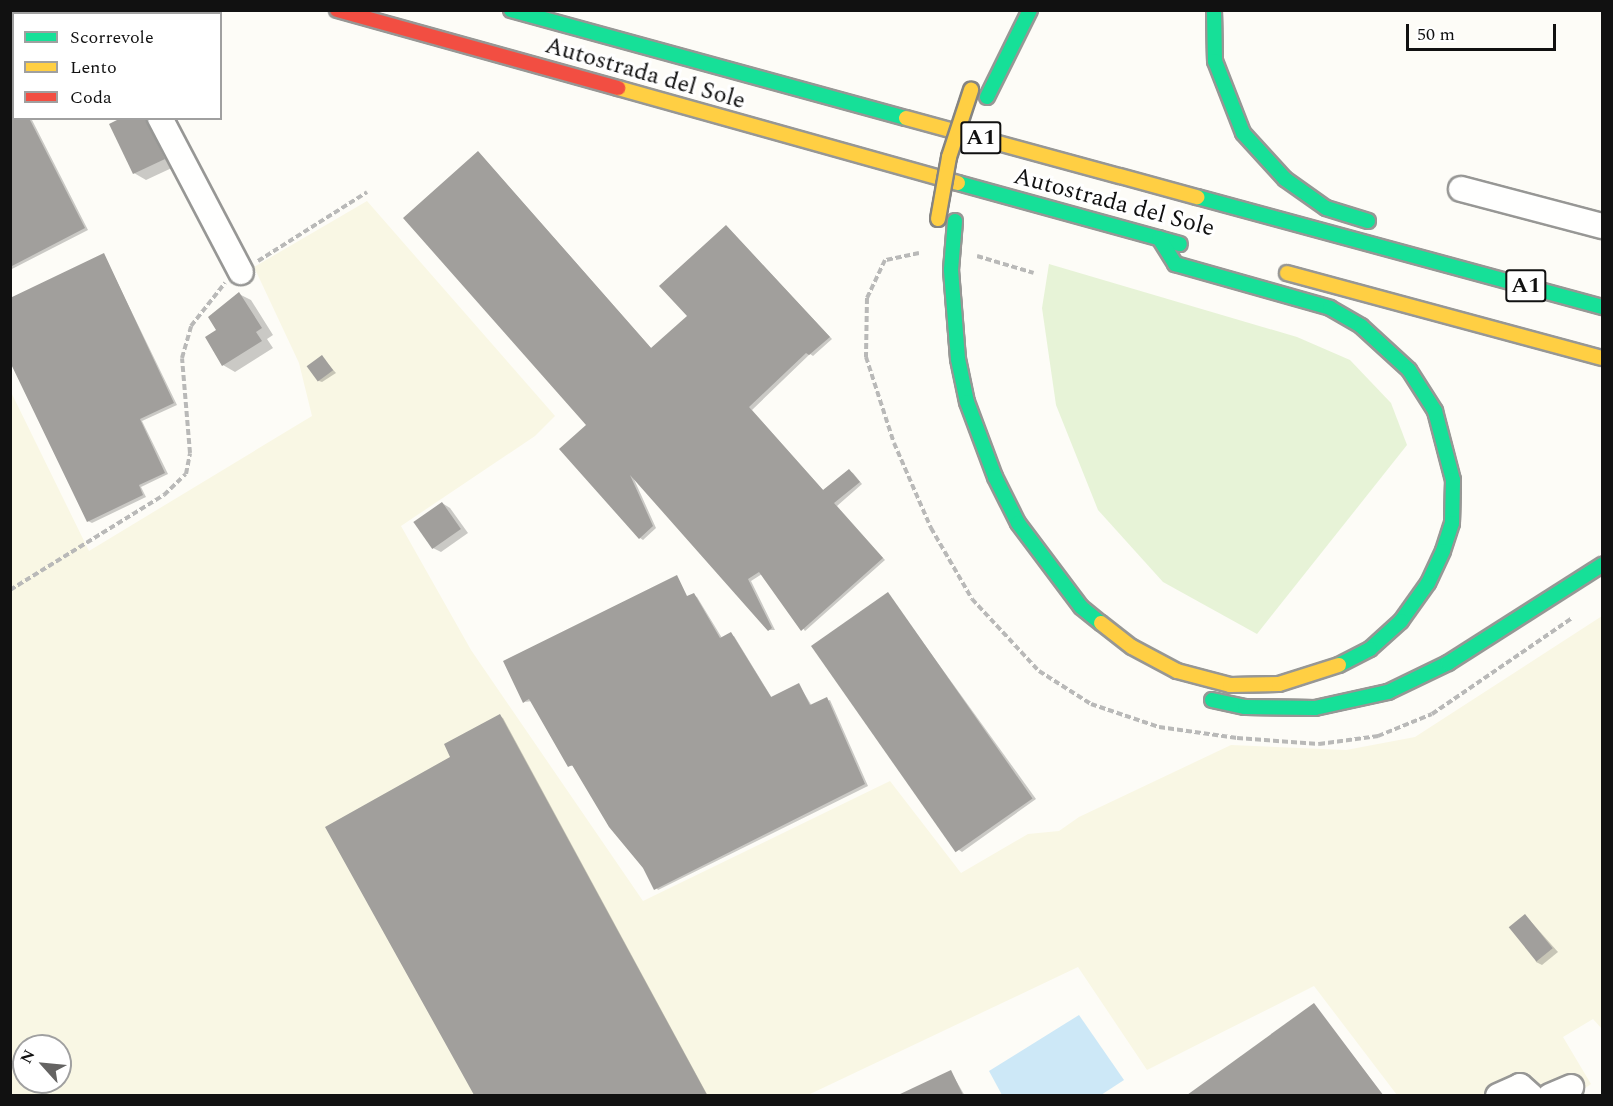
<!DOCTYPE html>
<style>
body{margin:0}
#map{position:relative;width:1613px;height:1106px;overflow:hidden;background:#fdfcf7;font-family:Spectral,serif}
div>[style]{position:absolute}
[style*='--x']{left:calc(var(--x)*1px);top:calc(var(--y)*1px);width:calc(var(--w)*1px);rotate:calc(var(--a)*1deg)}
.farmland>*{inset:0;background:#f9f7e4}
.green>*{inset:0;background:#e7f3d7}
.water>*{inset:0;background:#cde8f7}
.shadow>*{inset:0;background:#0003}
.building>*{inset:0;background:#a19f9c;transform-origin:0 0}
.path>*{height:4px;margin-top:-2px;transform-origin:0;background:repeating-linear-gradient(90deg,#b9b9b8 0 6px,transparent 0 9px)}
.roads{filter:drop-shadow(2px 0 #979795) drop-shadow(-2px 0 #979795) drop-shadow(0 2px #979795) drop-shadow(0 -2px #979795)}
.street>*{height:24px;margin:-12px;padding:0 12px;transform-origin:12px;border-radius:12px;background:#fffffe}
.fast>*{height:14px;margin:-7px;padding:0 7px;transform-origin:7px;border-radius:7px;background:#16e098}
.slow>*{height:14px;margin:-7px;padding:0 7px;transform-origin:7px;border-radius:7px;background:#ffcf43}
.jam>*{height:14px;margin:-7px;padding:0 7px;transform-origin:7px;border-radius:7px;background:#f24e42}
.bridges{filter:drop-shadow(2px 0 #858482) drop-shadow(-2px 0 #858482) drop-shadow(0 2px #858482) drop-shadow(0 -2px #858482)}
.slow-bridge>*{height:14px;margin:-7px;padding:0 7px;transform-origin:7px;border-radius:7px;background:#ffcf43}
span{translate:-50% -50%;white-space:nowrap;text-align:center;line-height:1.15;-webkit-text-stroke:6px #fff;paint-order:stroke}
.shield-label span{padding:2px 4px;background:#fff;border:2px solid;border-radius:4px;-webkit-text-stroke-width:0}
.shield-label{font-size:22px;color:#111;font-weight:700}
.street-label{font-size:24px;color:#111}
.frame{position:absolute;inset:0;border:12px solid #111;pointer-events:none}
.legend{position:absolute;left:12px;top:12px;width:210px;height:108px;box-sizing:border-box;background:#fff;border:2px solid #a0a0a0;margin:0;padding:8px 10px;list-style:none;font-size:18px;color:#111}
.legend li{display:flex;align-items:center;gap:12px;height:30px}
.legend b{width:30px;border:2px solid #a0a0a0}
.north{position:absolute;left:12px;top:1034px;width:60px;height:60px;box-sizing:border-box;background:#fff;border:2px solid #a0a0a0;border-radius:50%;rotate:297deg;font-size:16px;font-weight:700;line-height:24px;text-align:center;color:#111}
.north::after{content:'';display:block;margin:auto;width:21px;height:27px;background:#646362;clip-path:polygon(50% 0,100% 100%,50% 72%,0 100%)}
.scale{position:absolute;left:1406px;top:24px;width:150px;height:27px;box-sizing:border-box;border:3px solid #111;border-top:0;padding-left:8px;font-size:18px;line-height:21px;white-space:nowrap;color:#111;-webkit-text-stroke:4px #fff;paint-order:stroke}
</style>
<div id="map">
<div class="farmland">
<div style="clip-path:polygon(evenodd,367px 201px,555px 416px,535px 436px,401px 526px,471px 650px,643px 901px,890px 781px,961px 873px,1028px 834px,1059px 831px,1079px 817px,1231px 745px,1346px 750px,1415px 737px,1602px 616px,1602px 1029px,1593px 1019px,1563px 1037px,1591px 1084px,1575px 1095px,1397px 1095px,1314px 986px,1147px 1070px,1078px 967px,808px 1095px,11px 1095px,10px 390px,89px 551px,312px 416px,299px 363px,254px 267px,367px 201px,24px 1046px,60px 1046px,60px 1082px,24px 1082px,24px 1046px)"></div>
</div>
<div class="green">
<div style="clip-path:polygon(1049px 264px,1297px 337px,1350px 360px,1391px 403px,1407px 445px,1257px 634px,1163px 582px,1098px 510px,1056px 405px,1042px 308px)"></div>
</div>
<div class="water">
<div style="clip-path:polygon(1079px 1015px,1124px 1080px,1101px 1095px,1002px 1095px,989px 1071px)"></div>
</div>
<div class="shadow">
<div style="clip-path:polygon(14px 110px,14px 118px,31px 118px,88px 230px,10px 270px)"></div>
<div style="clip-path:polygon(124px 118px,153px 118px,176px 166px,146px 180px,134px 173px,111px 125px)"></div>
<div style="clip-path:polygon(481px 155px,652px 349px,689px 316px,727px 227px,832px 339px,813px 356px,810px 354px,752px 410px,824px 491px,849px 471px,853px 473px,862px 484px,837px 506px,885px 560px,805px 631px,762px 574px,751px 581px,775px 630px,769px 630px,633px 477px,656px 528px,643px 540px,640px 538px,588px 425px)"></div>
<div style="clip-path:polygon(104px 255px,177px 405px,142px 421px,168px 474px,141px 487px,146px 497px,92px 523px,88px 521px)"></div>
<div style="clip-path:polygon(239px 294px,251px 300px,273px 335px,267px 339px,273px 348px,235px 372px,223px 365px,218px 330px)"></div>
<div style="clip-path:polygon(322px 357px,336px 373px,322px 382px,319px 381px)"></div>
<div style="clip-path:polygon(442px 503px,450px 508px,468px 533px,441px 552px,433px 548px)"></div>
<div style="clip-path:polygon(677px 577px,689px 604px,693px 595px,697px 597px,722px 638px,734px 636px,772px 698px,799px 685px,812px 706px,830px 700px,868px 786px,658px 890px,575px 766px,569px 766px,532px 701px,525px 702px)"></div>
<div style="clip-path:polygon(888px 594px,1036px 799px,962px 852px,959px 850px)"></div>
<div style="clip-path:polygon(500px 716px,503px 718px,708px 1096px,476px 1096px,327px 828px,452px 757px)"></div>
<div style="clip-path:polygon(1525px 915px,1558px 952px,1542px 965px,1536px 962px)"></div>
<div style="clip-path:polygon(1314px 1005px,1384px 1096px,1189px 1096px)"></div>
<div style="clip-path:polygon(951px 1072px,965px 1096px,902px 1096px)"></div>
</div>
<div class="building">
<div style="clip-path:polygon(10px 118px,29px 118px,85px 228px,10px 267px)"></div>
<div style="clip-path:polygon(121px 118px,145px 118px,165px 159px,133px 174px,109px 124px)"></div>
<div style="clip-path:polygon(478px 151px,651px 348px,687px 316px,659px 286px,726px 225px,830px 337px,809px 355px,806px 353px,749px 407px,823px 490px,849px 469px,860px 482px,834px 503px,883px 558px,801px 631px,759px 572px,748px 579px,772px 628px,768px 631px,630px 475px,653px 526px,639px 539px,559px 449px,586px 425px,403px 218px)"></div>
<div style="clip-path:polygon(104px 253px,174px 403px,140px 419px,165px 473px,139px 485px,143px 495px,87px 522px,10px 362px,10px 298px)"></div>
<div style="clip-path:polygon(239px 292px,262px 328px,256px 332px,262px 341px,222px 366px,205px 337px,216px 330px,208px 317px)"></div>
<div style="left:322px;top:355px;width:19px;height:19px;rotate:54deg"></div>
<div style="left:442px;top:502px;width:33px;height:35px;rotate:55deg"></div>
<div style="clip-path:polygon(677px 575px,687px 596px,694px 593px,720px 638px,731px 632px,771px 697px,799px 683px,810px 705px,827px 697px,865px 784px,654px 890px,643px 868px,609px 827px,572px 765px,568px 767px,529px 699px,523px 703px,503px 661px)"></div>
<div style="left:888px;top:592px;width:252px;height:94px;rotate:55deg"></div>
<div style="clip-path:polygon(500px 714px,707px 1095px,474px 1095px,325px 827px,450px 757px,444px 744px)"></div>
<div style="left:1525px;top:914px;width:44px;height:21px;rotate:51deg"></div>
<div style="clip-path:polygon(1314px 1003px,1383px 1095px,1187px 1095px)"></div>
<div style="clip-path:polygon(951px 1070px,963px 1095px,898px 1095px)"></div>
</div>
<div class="path">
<div style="--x:919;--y:253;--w:35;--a:168"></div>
<div style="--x:885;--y:260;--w:42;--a:115.3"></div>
<div style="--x:867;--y:298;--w:59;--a:91"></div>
<div style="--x:866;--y:357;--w:90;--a:72"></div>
<div style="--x:894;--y:443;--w:93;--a:66.5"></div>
<div style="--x:931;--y:528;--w:82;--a:60"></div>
<div style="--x:972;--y:599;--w:98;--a:47.1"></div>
<div style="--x:1039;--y:671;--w:62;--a:32.4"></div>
<div style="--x:1091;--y:704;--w:72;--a:18.7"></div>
<div style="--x:1159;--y:727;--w:79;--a:8"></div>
<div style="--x:1237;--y:738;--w:82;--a:4.2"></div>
<div style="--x:1319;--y:744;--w:60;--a:-7.7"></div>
<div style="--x:1378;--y:736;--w:58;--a:-22.2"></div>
<div style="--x:1432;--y:714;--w:170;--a:-34.4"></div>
<div style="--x:977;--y:256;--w:59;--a:16.6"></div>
<div style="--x:258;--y:261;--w:129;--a:-32.3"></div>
<div style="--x:10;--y:590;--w:181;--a:-31.7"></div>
<div style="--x:164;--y:495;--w:30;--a:-44"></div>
<div style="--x:186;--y:474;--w:21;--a:-79"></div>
<div style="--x:190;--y:453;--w:95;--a:-94.8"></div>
<div style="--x:182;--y:358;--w:33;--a:-74"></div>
<div style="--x:191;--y:326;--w:55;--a:-51.7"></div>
</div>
<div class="roads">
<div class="street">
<div style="--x:10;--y:33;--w:4;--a:27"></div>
<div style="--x:160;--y:118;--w:174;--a:62.3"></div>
<div style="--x:1461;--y:189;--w:146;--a:14.7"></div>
<div style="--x:1498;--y:1096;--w:24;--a:-24"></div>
<div style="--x:1520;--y:1086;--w:15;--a:42"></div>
<div style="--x:1550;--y:1096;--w:23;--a:-23"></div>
</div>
<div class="fast">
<div style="--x:511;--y:10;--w:409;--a:15.3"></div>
<div style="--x:1214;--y:10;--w:51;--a:88.9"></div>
<div style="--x:1215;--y:61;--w:77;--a:68.7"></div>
<div style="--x:1243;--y:133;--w:62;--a:47.6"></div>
<div style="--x:1285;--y:179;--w:50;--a:35.3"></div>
<div style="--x:1326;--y:208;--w:44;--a:17.2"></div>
<div style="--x:987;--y:97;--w:97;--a:-63.7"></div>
<div style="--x:958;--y:183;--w:230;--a:15.4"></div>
<div style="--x:1197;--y:197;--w:420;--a:15.2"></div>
<div style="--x:955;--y:221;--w:49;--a:94.7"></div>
<div style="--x:951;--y:270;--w:89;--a:85.5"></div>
<div style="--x:958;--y:359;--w:44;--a:78.2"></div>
<div style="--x:967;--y:402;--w:80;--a:69.5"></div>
<div style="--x:995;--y:477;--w:51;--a:63.4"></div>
<div style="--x:1018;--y:523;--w:105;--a:53.1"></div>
<div style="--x:1081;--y:607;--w:26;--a:39"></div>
<div style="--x:1159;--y:238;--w:31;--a:58"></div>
<div style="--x:1175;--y:264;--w:161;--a:15.8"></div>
<div style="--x:1330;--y:308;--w:36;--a:30"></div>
<div style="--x:1361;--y:326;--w:65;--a:42.5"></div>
<div style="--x:1409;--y:370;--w:49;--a:57.6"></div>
<div style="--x:1435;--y:411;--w:71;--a:75.4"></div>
<div style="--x:1453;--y:480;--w:43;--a:91.3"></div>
<div style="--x:1452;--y:523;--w:29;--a:108"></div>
<div style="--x:1443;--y:551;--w:35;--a:115"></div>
<div style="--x:1428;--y:583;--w:47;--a:125.4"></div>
<div style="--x:1401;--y:621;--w:42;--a:137.9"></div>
<div style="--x:1370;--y:649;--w:35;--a:153"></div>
<div style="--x:1212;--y:700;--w:34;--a:12"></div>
<div style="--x:1245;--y:707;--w:70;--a:0.8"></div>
<div style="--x:1315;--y:708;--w:75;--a:-12.4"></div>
<div style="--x:1388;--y:692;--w:67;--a:-25.8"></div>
<div style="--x:1448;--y:663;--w:183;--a:-32.5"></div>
</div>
<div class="slow">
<div style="--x:618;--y:88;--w:353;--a:15.6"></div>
<div style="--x:906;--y:118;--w:302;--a:15.2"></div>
<div style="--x:1287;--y:273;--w:326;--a:15.1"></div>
<div style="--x:1101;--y:623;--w:39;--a:38"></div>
<div style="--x:1132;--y:647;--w:51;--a:28.1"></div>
<div style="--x:1177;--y:671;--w:55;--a:14.8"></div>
<div style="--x:1230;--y:685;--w:49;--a:-1.2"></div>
<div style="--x:1279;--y:684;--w:63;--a:-17.6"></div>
</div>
<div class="jam">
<div style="--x:337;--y:10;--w:292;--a:15.5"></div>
</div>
</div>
<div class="bridges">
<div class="slow-bridge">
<div style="--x:938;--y:219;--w:63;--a:-79.9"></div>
<div style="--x:949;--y:157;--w:71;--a:-71.8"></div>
</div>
</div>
<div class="shield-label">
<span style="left:981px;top:138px">A1</span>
<span style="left:1526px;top:286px">A1</span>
</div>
<div class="street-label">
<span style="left:645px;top:74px;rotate:16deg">Autostrada del Sole</span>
<span style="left:1114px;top:203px;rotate:15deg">Autostrada del Sole</span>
</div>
<div class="frame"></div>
<ul class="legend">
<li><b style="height:8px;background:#16e098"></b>Scorrevole</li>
<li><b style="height:8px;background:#ffcf43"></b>Lento</li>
<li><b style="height:8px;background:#f24e42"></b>Coda</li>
</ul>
<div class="north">N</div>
<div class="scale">50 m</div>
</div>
